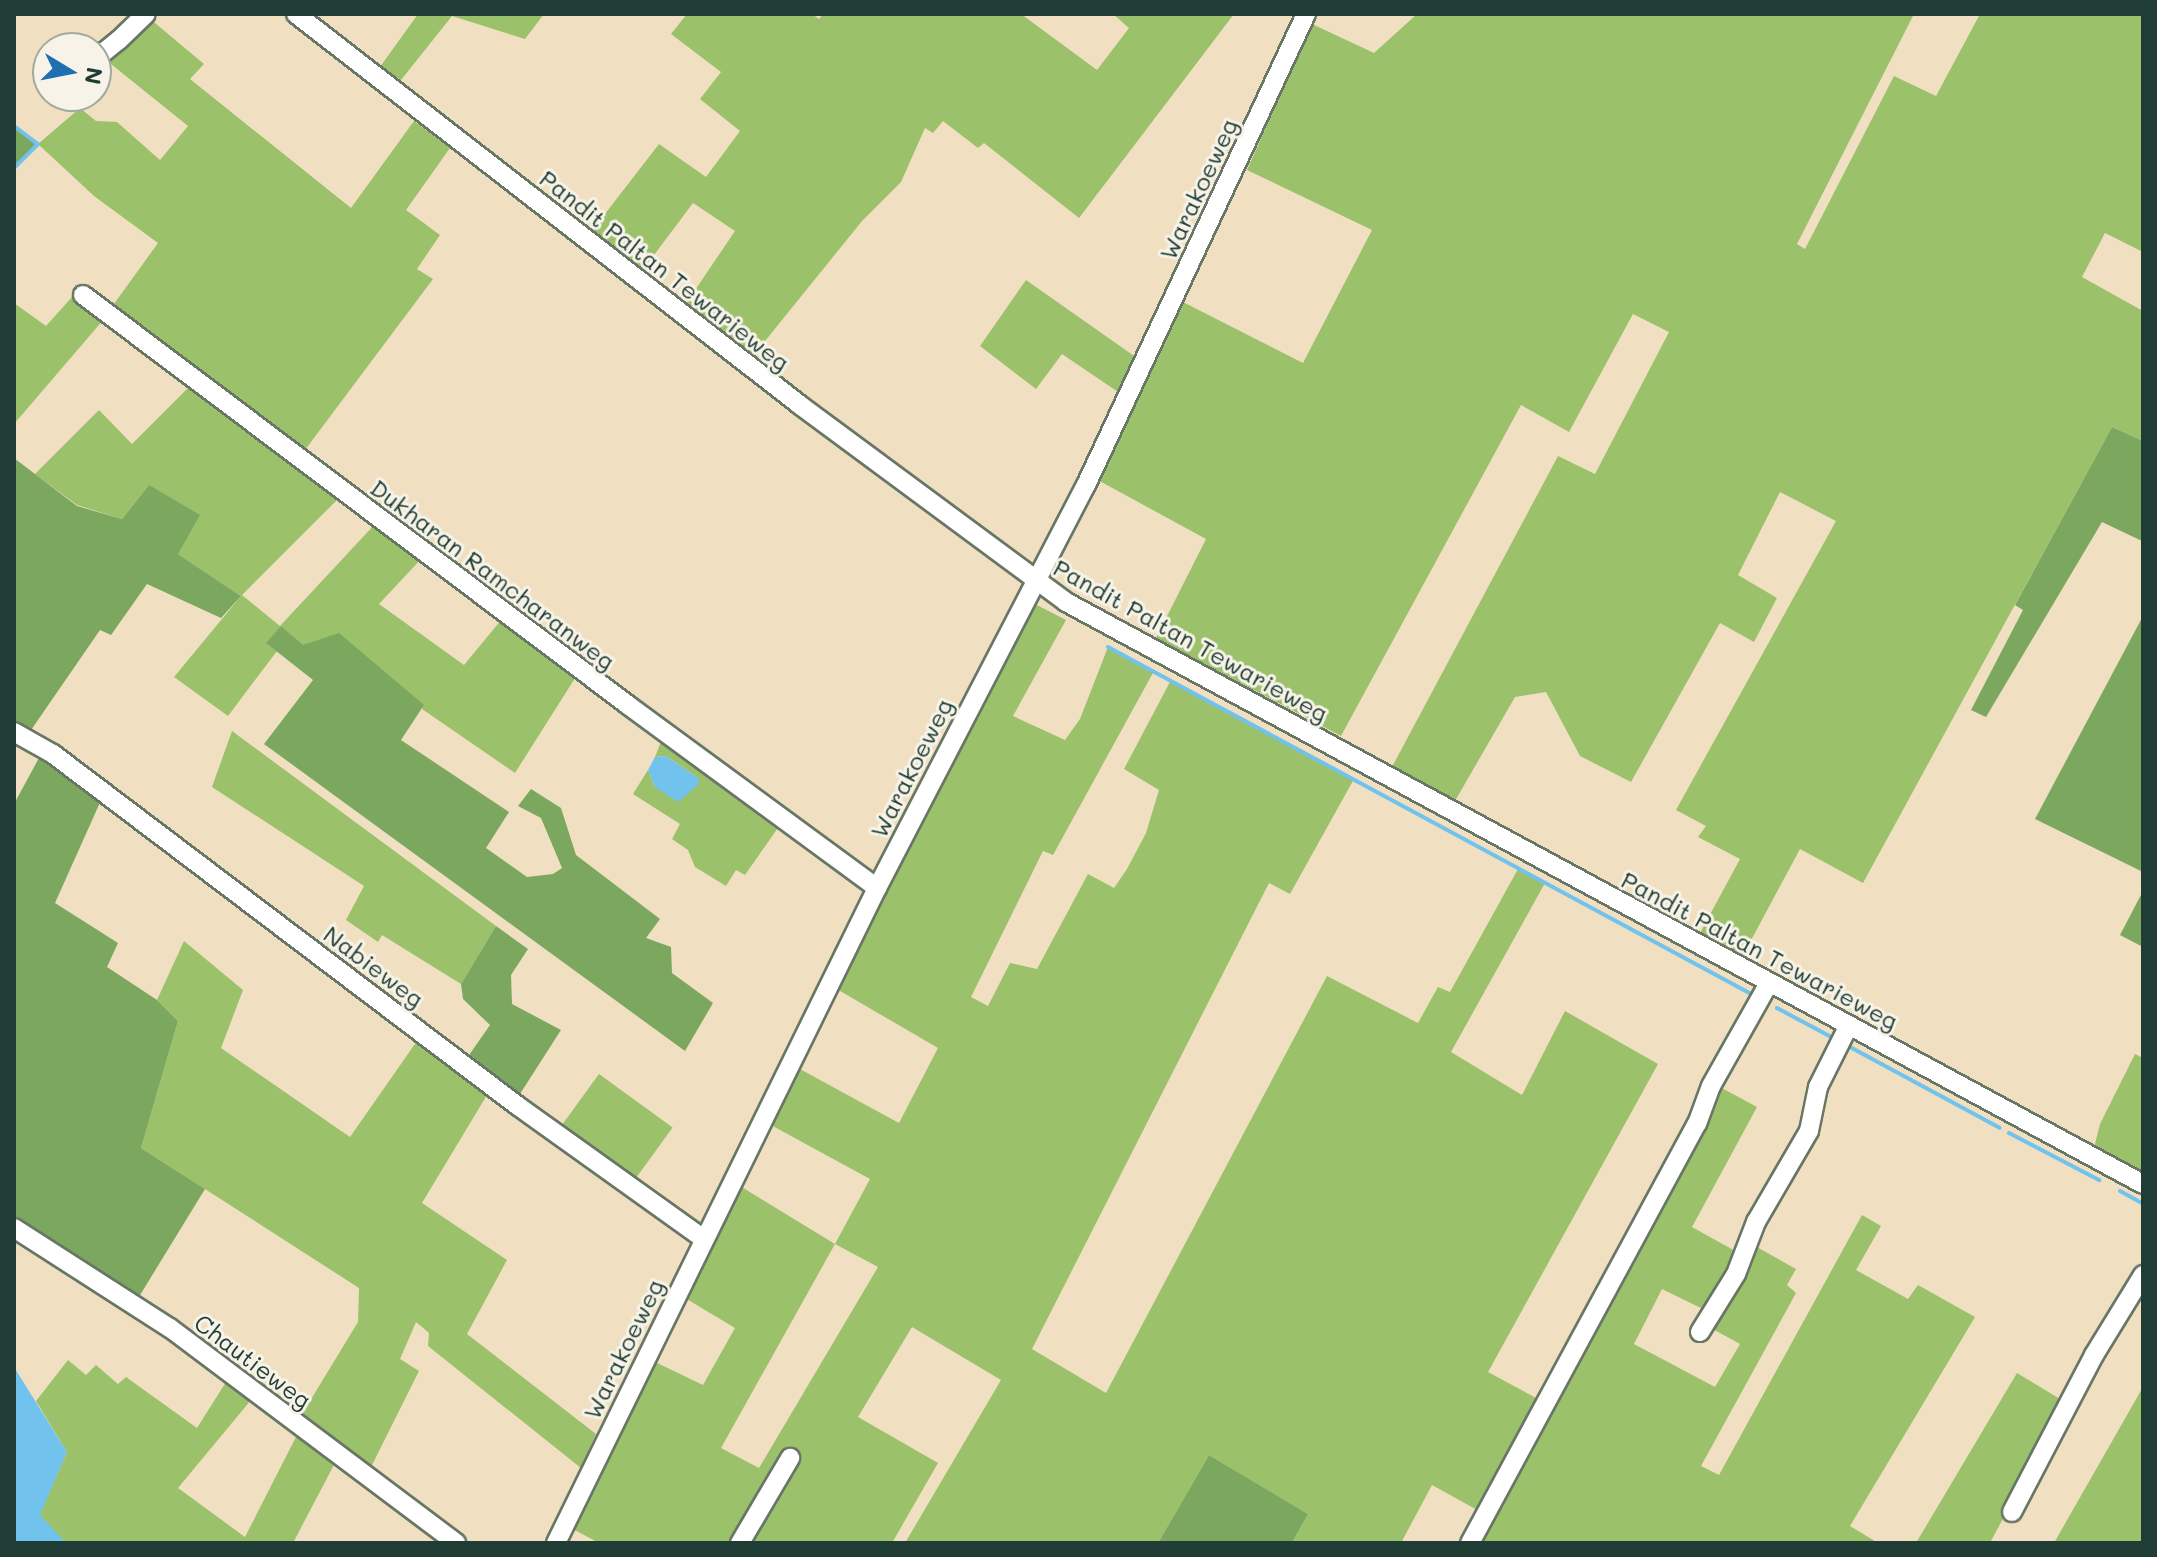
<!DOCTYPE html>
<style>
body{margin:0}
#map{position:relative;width:2157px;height:1557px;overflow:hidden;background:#f0e0c1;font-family:Mali,sans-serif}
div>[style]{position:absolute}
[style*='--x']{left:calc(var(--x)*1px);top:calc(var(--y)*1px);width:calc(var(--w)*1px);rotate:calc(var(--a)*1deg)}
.green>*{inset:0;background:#9bc16b;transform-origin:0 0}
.forest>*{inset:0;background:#7ca75f}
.water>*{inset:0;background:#71c2ec}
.stream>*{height:4px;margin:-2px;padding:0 2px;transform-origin:2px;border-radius:2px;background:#71c2ec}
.roads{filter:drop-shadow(2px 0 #687665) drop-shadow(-2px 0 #687665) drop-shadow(0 2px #687665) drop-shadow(0 -2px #687665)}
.minor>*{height:18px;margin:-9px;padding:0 9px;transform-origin:9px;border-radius:9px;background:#fff}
span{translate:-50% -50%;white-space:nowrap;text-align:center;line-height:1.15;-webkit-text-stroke:6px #f7f3e8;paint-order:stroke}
.street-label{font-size:24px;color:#1f3d34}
.frame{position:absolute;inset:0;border:16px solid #1f3d34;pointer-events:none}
.north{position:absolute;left:32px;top:32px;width:80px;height:80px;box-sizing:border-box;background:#f7f3e8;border:2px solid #a1aaa0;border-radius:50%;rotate:100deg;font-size:22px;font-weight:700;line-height:32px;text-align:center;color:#1f3d34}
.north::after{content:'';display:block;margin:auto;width:28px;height:36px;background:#1f6fb2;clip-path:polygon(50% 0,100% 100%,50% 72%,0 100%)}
</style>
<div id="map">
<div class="green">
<div style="clip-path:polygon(418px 14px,544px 14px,525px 39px,452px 16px,401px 80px,380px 67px)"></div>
<div style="clip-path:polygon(687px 14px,812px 14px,819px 19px,823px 14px,1021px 14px,1097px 70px,1129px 28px,1113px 14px,1234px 14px,1079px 218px,984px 143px,978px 148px,943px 121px,933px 133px,925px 128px,901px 182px,862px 221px,753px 356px,685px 305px,735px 231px,693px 203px,642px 271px,591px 232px,659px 144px,706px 177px,740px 131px,700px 99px,721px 72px,671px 34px)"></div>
<div style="clip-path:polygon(1417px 14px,1914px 14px,1797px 244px,1805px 249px,1894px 76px,1936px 96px,1980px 14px,2143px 14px,2143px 252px,2105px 233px,2082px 277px,2143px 311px,2143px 441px,2112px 427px,1863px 883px,1800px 849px,1742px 957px,1699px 935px,1740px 859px,1698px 837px,1706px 826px,1676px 810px,1836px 521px,1780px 492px,1738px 575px,1777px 598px,1754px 642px,1720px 623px,1631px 782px,1580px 756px,1546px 692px,1515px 697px,1455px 801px,1392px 767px,1558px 456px,1595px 474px,1669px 332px,1633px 314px,1569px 432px,1521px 405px,1341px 736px,1156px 638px,1206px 539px,1094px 478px,1179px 300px,1303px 363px,1372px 230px,1247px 170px,1312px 24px,1374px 53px)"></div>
<div style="clip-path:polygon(149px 18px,204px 64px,190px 79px,351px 208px,414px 121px,450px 148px,406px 210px,440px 235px,417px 269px,433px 279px,305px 450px,111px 308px,158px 243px,94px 196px,38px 144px,80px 108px,96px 121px,117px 122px,160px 160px,188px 126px,106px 60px)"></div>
<div style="clip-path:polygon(1026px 280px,1137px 358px,1121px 394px,1062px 354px,1036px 389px,980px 346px)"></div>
<div style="clip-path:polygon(73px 296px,104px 319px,14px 424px,14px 303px,46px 326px)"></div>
<div style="clip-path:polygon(193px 383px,342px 495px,242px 595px,280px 626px,376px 523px,422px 558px,379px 604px,464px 665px,502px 619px,577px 675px,515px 773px,422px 709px,423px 705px,339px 634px,303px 646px,281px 626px,267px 643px,277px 651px,228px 716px,174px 677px,241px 596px,178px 554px,149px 485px,122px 519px,77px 505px,35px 474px,99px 410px,132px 444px)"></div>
<div style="clip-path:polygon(evenodd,1035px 604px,1066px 620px,1013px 716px,1065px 740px,1080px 719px,1108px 647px,1154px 671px,1053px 855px,1043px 851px,971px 997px,988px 1006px,1010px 963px,1037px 969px,1088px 874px,1114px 888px,1127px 869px,1146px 833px,1159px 790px,1124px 769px,1171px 680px,1354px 779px,1290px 894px,1269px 883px,1032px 1349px,1106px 1393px,1327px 976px,1418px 1023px,1438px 987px,1450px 992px,1518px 869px,1545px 883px,1451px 1052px,1522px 1095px,1565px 1011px,1658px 1064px,1488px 1372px,1538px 1399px,1479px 1511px,1432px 1485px,1401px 1543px,1292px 1543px,1308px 1514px,1209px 1455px,1158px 1543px,905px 1543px,1001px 1380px,912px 1327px,858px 1417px,938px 1463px,892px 1543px,599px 1543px,571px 1528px,653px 1361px,703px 1385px,735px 1328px,685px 1298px,740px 1186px,835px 1244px,870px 1179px,769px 1124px,798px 1068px,899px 1123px,938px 1048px,835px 988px,1025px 609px,1035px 604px,835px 1244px,878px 1267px,759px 1468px,721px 1448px,835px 1244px)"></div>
<div style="clip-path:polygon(232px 731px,496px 926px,461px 984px,382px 935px,378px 942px,346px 920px,364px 886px,212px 787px)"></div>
<div style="clip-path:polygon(662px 739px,780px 825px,745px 875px,736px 870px,726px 886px,695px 867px,688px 850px,672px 839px,680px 824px,633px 794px,648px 770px,655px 787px,698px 778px,666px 756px,655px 757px)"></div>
<div style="clip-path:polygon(184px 941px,243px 990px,221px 1048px,350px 1137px,417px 1041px,487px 1095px,422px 1203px,507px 1260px,467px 1334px,596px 1434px,581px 1468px,428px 1346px,429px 1333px,416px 1322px,400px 1359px,419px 1371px,370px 1469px,299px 1419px,358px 1322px,359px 1288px,141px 1148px,178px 1021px,157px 1000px)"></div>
<div style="clip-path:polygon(2135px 1054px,2143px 1058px,2143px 1175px,2094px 1148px,2100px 1124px)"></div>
<div style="left:599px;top:1074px;width:91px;height:67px;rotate:36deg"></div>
<div style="clip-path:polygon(1718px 1086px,1757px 1107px,1692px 1227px,1737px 1252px,1732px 1267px,1707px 1311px,1662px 1289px,1634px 1344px,1715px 1387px,1740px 1344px,1709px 1327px,1755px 1246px,1796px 1269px,1787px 1285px,1796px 1293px,1701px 1466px,1719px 1475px,1862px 1215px,1881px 1226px,1856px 1270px,1908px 1299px,1918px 1285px,1975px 1317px,1850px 1526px,1878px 1543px,1481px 1543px)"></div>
<div style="clip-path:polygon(68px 1360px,86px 1375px,96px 1365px,118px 1384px,126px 1377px,197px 1428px,226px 1382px,251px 1400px,178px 1488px,245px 1537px,298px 1433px,336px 1461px,293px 1543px,66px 1543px,39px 1516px,67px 1452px,36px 1401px)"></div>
<div style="clip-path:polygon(2017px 1373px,2065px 1402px,1990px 1543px,1916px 1543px)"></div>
<div style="clip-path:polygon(2143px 1387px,2143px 1543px,2054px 1543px)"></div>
</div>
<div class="forest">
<div style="clip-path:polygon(14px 126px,38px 144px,14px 168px)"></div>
<div style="clip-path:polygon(2112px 427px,2143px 441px,2143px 548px,2142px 541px,2102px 522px,1986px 717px,1971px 710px,2023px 610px,2015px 605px)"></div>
<div style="clip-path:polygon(14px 458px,77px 506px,122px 519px,149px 485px,200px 515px,178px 554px,241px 596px,221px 618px,147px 584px,111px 635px,100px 630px,29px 733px,14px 722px)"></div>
<div style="clip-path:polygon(2143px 616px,2143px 872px,2035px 819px)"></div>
<div style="clip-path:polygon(281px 626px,303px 645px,339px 633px,424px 705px,401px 740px,509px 812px,486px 848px,527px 877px,553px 874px,562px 868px,541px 818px,518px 806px,531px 789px,561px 808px,576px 855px,660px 919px,646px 938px,671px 947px,672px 973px,713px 1003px,685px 1051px,264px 744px,313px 680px,266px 643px)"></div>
<div style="clip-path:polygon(40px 756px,102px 798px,55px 903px,118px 943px,107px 967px,157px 1000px,178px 1021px,141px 1148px,205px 1189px,137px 1300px,14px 1216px,14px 804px)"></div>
<div style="clip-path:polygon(2143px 891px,2143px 947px,2120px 935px)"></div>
<div style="clip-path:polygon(496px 926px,528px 949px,511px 975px,512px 1004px,561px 1030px,518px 1097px,467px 1058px,490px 1025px,463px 999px,461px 984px)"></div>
<div style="clip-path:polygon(1209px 1455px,1308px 1514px,1292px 1543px,1158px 1543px)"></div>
</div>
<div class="water">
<div style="clip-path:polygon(666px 756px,698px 778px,699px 784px,678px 802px,655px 787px,648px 770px,655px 757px)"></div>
<div style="clip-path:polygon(14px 1367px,67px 1452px,40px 1515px,66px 1543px,14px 1543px)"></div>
</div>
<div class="stream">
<div style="--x:14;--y:126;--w:30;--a:37"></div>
<div style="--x:38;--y:144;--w:34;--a:135"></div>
<div style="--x:1108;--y:647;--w:733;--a:28.35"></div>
<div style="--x:1777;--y:1008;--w:61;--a:28.2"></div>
<div style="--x:1850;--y:1047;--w:170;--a:28.4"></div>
<div style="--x:2009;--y:1133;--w:102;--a:27.6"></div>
<div style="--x:2120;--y:1191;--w:26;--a:29"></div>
</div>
<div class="roads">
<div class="minor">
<div style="--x:296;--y:14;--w:638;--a:37.8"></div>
<div style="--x:800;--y:405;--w:331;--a:36.5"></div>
<div style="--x:1066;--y:602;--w:1224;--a:28.39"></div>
<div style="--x:96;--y:53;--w:8;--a:-7"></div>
<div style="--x:104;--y:52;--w:19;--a:-39"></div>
<div style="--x:119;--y:40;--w:37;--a:-44"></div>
<div style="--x:83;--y:295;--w:682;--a:36.95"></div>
<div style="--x:628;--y:705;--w:309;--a:36.3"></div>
<div style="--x:14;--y:732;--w:45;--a:29.4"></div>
<div style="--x:53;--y:754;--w:583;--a:37.13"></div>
<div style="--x:518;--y:1106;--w:229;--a:35.6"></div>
<div style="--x:14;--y:1228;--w:185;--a:32.7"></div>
<div style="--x:170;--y:1328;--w:358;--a:36.9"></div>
<div style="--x:1700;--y:1332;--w:68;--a:-58.2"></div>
<div style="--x:1736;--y:1274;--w:56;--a:-69"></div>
<div style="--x:1756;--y:1222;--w:105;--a:-59.8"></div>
<div style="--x:1809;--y:1131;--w:45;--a:-78.4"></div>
<div style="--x:1818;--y:1087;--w:69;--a:-63.4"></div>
<div style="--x:2012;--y:1512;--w:177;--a:-62.4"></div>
<div style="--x:2094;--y:1355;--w:94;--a:-58.5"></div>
<div style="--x:556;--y:1543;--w:729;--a:-63.89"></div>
<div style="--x:877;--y:888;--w:454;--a:-62.6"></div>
<div style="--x:1086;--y:485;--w:520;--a:-64.96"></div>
<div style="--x:740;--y:1543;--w:99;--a:-59.5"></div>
<div style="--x:1470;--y:1543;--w:477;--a:-61.6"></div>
<div style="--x:1697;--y:1124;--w:40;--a:-69.8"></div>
<div style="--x:1711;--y:1086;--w:118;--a:-60.6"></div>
</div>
</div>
<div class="street-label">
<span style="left:1198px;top:189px;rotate:-65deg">Warakoeweg</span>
<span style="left:665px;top:270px;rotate:38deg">Pandit Paltan Tewarieweg</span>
<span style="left:493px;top:574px;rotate:37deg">Dukharan Ramcharanweg</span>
<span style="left:1191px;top:640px;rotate:29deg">Pandit Paltan Tewarieweg</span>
<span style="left:911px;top:768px;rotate:-63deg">Warakoeweg</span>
<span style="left:1760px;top:950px;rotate:28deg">Pandit Paltan Tewarieweg</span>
<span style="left:374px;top:966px;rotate:37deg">Nabieweg</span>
<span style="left:623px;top:1349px;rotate:-64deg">Warakoeweg</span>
<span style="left:253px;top:1361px;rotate:37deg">Chautieweg</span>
</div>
<div class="frame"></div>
<div class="north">N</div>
</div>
